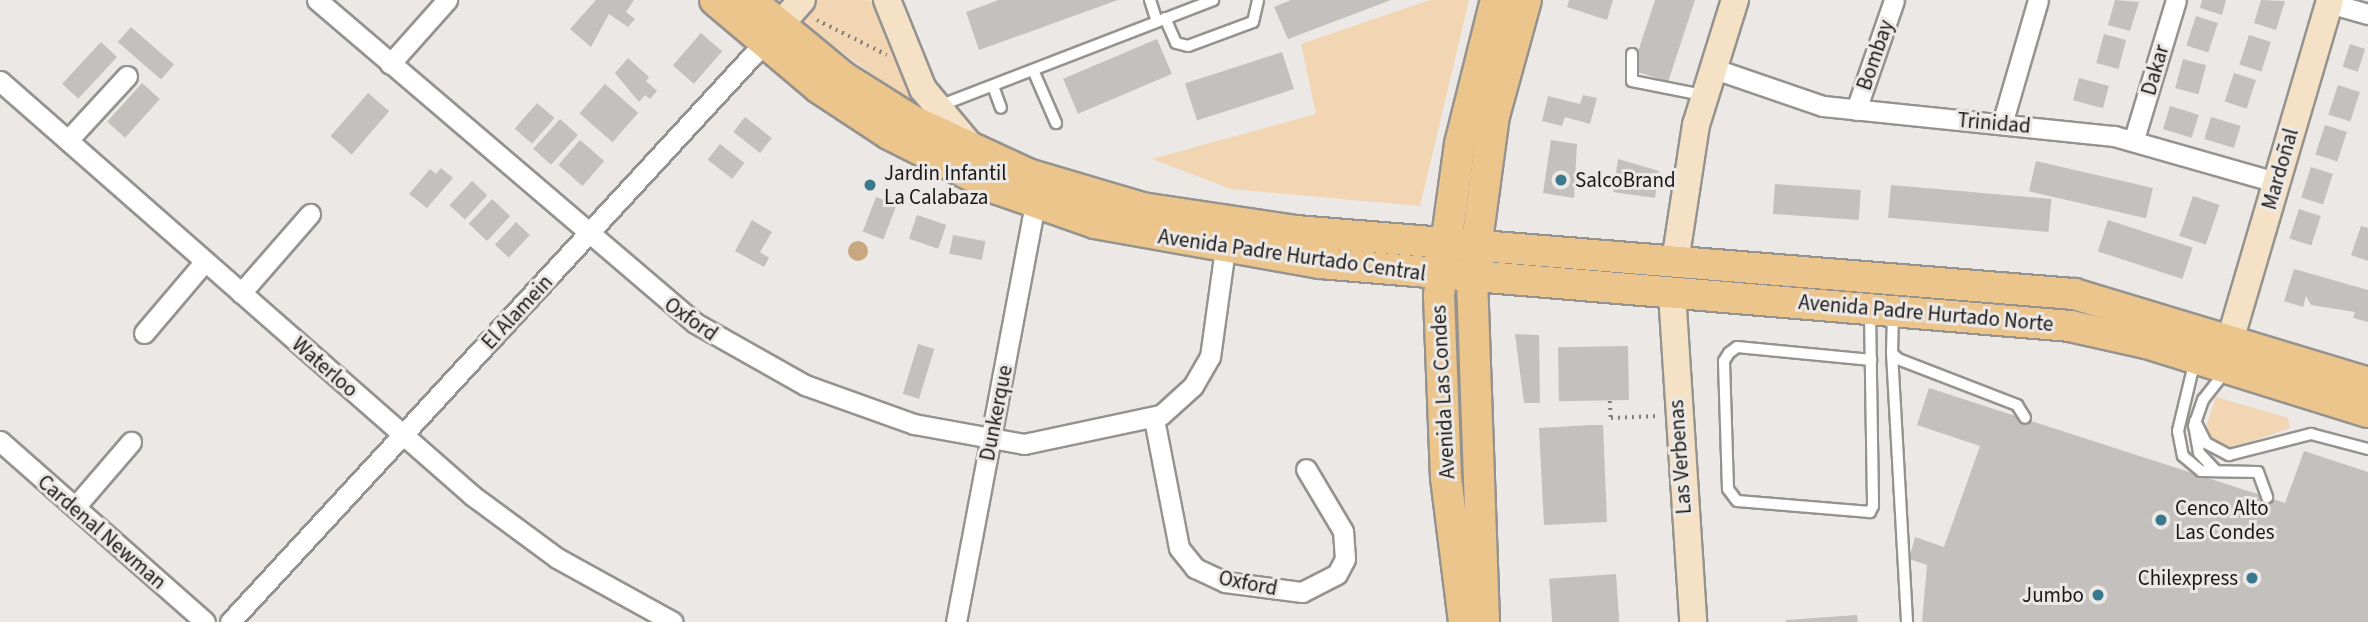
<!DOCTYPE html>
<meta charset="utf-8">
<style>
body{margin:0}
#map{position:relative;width:2368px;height:622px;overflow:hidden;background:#ebe8e5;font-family:"Source Sans 3",sans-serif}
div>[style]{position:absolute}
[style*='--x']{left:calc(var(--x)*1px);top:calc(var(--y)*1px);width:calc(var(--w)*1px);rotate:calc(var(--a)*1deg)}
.green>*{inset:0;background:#f2d5b2}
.water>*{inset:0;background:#c9a880}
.round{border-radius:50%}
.building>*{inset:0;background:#c3c0bd;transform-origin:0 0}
.path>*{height:3.5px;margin-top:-1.75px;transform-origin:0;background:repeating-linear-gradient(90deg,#82807e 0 2px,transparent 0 7px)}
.roads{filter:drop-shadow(2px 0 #95938f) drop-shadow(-2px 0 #95938f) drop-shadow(0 2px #95938f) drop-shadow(0 -2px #95938f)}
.lane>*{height:10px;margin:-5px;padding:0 5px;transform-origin:5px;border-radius:5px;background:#fff}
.street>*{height:19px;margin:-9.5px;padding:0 9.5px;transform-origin:9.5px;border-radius:9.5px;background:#fff}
.secondary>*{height:26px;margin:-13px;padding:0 13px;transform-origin:13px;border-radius:13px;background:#f5e2c6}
.primary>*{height:30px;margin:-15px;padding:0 15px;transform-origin:15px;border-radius:15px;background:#ecc58d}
.dots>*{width:19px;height:19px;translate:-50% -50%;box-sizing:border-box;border:4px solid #ebe8e5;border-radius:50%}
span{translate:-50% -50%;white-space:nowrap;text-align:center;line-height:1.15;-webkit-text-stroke:6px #ebe8e5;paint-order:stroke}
.street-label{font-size:21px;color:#191817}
.poi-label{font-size:21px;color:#191817}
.left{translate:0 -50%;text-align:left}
.right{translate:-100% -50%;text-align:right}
</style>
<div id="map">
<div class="green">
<div style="clip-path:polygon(815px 0,870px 0,889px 18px,919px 108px,799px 21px)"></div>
<div style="clip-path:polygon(1430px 0,1469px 0,1420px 206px,1231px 189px,1152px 159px,1316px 114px,1301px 44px)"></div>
<div style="clip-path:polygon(2216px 397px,2288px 418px,2290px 428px,2229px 449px,2212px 439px,2206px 427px)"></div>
</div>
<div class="water">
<div class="round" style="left:848px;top:241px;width:20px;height:20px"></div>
</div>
<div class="building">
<div style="clip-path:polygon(596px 0,634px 0,626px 12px,635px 19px,628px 27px,609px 14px,591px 47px,570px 29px)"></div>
<div style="clip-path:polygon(999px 0,1118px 0,979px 50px,966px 12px)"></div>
<div style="clip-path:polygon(1291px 0,1391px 0,1288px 39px,1274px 7px)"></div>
<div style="clip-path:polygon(1569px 0,1613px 0,1607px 20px,1567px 7px)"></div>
<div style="clip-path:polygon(1655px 0,1695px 0,1668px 82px,1632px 70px)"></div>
<div style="clip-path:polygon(2115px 0,2139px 2px,2130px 31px,2108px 25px)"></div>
<div style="clip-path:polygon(2202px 0,2226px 0,2222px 15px,2200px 8px)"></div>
<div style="clip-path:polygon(2261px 0,2285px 1px,2276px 30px,2254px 23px)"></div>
<div style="left:2196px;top:16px;width:23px;height:31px;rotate:18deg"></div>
<div style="left:131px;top:27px;width:57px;height:20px;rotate:41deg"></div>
<div style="left:701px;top:33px;width:28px;height:43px;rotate:41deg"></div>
<div style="left:2104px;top:34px;width:23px;height:30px;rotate:15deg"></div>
<div style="left:2249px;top:35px;width:23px;height:31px;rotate:18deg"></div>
<div style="left:1157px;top:39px;width:38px;height:102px;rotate:67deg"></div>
<div style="left:101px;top:42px;width:22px;height:57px;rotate:43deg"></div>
<div style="left:2350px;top:44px;width:16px;height:24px;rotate:18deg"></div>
<div style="left:1282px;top:52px;width:39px;height:102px;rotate:72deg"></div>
<div style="clip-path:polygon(628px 58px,649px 77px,646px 81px,657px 91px,650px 99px,645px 95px,639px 102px,615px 73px)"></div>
<div style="left:2183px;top:59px;width:24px;height:30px;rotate:15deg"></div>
<div style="left:2234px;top:73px;width:23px;height:30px;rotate:18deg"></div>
<div style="left:2079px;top:78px;width:31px;height:23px;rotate:15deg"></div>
<div style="left:142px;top:83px;width:24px;height:52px;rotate:42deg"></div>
<div style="left:605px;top:84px;width:44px;height:39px;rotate:41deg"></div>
<div style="left:2338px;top:85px;width:23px;height:31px;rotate:18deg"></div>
<div style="left:368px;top:93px;width:28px;height:57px;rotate:41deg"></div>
<div style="clip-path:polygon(1583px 95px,1597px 98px,1590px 124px,1565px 117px,1562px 126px,1542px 121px,1548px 96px,1580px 104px)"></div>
<div style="left:537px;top:103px;width:23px;height:34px;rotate:41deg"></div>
<div style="left:2170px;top:106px;width:30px;height:24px;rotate:17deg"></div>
<div style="left:745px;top:117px;width:34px;height:19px;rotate:38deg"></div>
<div style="left:2211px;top:117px;width:31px;height:23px;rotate:17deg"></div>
<div style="left:560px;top:119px;width:24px;height:40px;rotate:42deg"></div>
<div style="left:2325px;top:125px;width:23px;height:31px;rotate:18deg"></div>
<div style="left:580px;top:140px;width:32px;height:33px;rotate:41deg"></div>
<div style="clip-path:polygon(1551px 140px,1577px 144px,1574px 198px,1543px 193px)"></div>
<div style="left:720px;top:144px;width:31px;height:20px;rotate:38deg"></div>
<div style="clip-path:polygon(1618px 159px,1659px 171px,1655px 198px,1613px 192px)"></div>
<div style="left:2036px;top:161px;width:120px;height:31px;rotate:13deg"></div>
<div style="left:2311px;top:167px;width:23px;height:32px;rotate:18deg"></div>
<div style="clip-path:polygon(441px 168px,453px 178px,427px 208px,409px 194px,430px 169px,436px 174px)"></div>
<div style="left:472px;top:181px;width:21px;height:33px;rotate:43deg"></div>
<div style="left:1775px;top:184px;width:86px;height:30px;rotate:4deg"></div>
<div style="left:1891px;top:185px;width:161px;height:33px;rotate:5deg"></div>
<div style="left:2193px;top:196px;width:28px;height:42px;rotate:19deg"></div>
<div style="left:876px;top:197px;width:22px;height:37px;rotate:21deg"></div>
<div style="left:492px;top:199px;width:25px;height:34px;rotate:43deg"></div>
<div style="left:2299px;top:209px;width:23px;height:31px;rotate:18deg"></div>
<div style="left:917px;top:215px;width:31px;height:25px;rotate:19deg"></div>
<div style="clip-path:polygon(752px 220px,772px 232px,760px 252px,769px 258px,764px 267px,735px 251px)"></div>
<div style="left:2108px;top:220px;width:89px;height:33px;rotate:18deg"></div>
<div style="left:516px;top:222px;width:19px;height:31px;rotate:43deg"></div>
<div style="clip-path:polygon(2361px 226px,2368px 228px,2368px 261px,2351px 255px)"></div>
<div style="left:953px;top:235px;width:33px;height:19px;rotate:11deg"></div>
<div style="clip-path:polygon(2294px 269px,2368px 290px,2368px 322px,2353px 318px,2355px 312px,2311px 305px,2306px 296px,2303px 307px,2284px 301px)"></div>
<div style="clip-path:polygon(1515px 334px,1539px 335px,1540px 403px,1524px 403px)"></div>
<div style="left:918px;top:344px;width:17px;height:52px;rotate:17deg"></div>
<div style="left:1628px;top:346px;width:54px;height:70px;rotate:89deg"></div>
<div style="clip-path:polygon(1929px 388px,2285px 503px,2304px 451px,2368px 472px,2368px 622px,1922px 622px,1927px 565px,1909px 559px,1915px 537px,1944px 547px,1980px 446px,1917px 425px)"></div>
<div style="clip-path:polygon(1590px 425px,1603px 425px,1607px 522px,1544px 525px,1539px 428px)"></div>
<div style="left:1616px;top:574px;width:48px;height:67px;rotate:86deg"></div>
<div style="clip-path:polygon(1857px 615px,1858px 622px,1786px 622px,1786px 620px)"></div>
</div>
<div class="path">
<div style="--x:817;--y:20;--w:78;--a:26.6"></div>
<div style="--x:1610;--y:401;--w:17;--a:87"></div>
<div style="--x:1611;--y:418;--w:47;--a:-2.4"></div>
</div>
<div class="roads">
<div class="lane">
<div style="--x:1150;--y:0;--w:22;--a:72"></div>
<div style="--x:1165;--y:18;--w:27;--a:66"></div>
<div style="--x:1176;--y:43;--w:12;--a:14"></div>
<div style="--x:1188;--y:46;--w:69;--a:-20.3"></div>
<div style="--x:1253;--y:22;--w:23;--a:-77"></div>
<div style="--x:1632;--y:54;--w:27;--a:90"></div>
<div style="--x:1632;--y:81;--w:72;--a:11.2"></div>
<div style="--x:1033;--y:70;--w:58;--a:66.5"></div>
<div style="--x:993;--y:86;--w:23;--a:70"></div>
<div style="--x:939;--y:106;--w:294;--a:-21.1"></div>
<div style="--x:1870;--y:312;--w:194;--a:89.1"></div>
<div style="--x:1873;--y:506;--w:7;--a:117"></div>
<div style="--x:1870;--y:512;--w:133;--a:-175.3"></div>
<div style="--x:1737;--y:501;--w:15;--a:-127"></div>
<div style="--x:1728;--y:489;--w:128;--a:-91.8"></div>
<div style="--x:1724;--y:361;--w:9;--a:-58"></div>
<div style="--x:1729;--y:353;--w:10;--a:-37"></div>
<div style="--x:1737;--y:347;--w:135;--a:5.5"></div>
<div style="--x:1893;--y:313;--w:40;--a:91.4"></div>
<div style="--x:1892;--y:353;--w:8;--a:45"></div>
<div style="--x:1898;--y:359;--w:128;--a:21.1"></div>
<div style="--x:2017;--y:405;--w:15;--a:58"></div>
<div style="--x:1892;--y:353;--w:269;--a:86.8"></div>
<div style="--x:2195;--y:360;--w:73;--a:103.5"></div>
<div style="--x:2178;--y:431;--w:25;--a:79"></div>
<div style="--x:2183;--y:456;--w:23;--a:40"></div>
<div style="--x:2201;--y:471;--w:57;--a:1"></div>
<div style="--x:2258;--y:472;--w:27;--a:70"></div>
<div style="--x:2195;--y:421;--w:25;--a:63"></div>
<div style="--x:2206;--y:443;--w:26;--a:28"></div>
<div style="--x:2229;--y:455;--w:85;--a:-14.4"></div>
<div style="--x:2311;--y:434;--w:59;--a:14.7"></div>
<div style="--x:2216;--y:471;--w:25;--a:-133"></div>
<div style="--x:2199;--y:453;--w:27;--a:-100"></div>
<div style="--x:2194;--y:426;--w:28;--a:-71"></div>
<div style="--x:2203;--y:400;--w:37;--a:-52"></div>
</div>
<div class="street">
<div style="--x:317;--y:0;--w:497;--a:40.5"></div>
<div style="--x:695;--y:323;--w:126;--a:29.4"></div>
<div style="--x:805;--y:385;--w:116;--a:19.7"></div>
<div style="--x:914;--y:424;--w:112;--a:10.3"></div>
<div style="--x:1024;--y:444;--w:140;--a:-12"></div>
<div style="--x:1161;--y:415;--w:43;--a:-42.2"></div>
<div style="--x:1193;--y:386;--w:34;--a:-60"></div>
<div style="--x:1210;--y:357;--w:109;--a:-82.1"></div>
<div style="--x:2329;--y:3;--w:41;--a:15.8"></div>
<div style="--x:390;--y:64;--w:86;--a:-48.3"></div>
<div style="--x:1712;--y:68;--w:117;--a:18.9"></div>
<div style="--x:1823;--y:106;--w:293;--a:5.9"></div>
<div style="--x:2114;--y:136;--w:168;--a:15.9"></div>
<div style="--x:0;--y:81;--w:629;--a:41.26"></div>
<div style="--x:473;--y:496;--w:104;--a:36.4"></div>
<div style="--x:557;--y:558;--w:132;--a:28.9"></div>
<div style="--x:1856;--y:110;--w:116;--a:-70.9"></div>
<div style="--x:2002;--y:124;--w:129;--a:-73.8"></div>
<div style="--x:2134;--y:139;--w:145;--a:-73.2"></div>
<div style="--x:68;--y:140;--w:87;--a:-47.3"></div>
<div style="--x:241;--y:293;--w:105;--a:-48.9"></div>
<div style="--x:144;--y:333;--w:94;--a:-49.7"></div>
<div style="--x:1154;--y:419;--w:131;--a:79"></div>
<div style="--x:1179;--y:548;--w:26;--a:51"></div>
<div style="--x:1195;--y:568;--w:33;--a:25"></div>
<div style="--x:1225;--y:582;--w:78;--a:7.4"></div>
<div style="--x:1302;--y:592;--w:39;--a:-27"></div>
<div style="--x:1337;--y:574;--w:17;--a:-62"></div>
<div style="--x:1345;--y:559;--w:28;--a:-94"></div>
<div style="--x:1343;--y:531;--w:72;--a:-120.8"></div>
<div style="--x:0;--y:441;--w:273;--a:41.4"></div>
<div style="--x:75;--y:507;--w:86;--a:-49.3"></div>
<div style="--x:230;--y:622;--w:788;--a:-47.32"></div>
<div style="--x:956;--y:622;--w:425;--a:-79.3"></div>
</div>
<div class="secondary">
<div style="--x:887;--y:0;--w:96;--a:68"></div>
<div style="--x:923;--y:89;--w:70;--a:50.2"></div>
<div style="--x:767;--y:39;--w:52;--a:-48.1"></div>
<div style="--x:1675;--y:262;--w:139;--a:-81.3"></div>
<div style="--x:1696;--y:125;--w:131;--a:-72.7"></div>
<div style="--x:1672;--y:293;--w:330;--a:86.3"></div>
<div style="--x:2231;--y:337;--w:351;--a:-73.6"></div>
</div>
<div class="primary">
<div style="--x:715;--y:0;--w:136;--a:40.2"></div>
<div style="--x:819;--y:88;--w:84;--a:33.3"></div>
<div style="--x:889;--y:134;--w:122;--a:26.8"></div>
<div style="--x:998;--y:189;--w:103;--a:19.3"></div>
<div style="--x:1095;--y:223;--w:229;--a:10.1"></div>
<div style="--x:1320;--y:263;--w:753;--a:4.8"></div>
<div style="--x:2070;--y:326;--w:78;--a:12.6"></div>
<div style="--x:2146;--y:343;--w:232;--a:17.3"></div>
<div style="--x:750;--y:0;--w:121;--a:39.6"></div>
<div style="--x:843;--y:77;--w:83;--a:32.2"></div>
<div style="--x:913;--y:121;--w:127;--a:24.7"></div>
<div style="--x:1028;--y:174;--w:119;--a:16.6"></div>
<div style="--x:1142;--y:208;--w:156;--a:8.5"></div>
<div style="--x:1296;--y:231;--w:781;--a:4.63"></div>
<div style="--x:2074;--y:294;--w:307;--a:16.8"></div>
<div style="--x:1464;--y:622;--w:145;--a:-97.1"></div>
<div style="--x:1446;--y:478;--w:183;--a:-92.2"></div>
<div style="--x:1439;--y:295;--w:152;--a:-82.1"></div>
<div style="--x:1460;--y:144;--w:148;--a:-76"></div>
<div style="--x:1484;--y:622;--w:344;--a:-92"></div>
<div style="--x:1472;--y:278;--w:163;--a:-82.3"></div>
<div style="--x:1494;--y:116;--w:120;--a:-74.6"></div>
</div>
</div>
<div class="dots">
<div style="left:1561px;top:180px;background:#39788d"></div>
<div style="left:870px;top:185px;background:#39788d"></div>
<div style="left:2161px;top:520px;background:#39788d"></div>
<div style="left:2252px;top:578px;background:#39788d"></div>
<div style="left:2098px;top:595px;background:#39788d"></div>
</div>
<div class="street-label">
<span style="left:1875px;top:55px;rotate:-71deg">Bombay</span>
<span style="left:2155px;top:70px;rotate:-74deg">Dakar</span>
<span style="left:1994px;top:123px;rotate:5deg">Trinidad</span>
<span style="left:2280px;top:169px;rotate:-74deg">Mardoñal</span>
<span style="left:1292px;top:255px;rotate:8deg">Avenida Padre Hurtado Central</span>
<span style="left:517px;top:312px;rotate:-47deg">El Alamein</span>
<span style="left:1926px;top:313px;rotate:5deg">Avenida Padre Hurtado Norte</span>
<span style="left:691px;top:319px;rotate:35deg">Oxford</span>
<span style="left:325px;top:367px;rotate:41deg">Waterloo</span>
<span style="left:1443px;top:392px;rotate:-93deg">Avenida Las Condes</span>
<span style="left:996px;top:413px;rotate:-79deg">Dunkerque</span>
<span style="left:1680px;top:457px;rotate:-94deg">Las Verbenas</span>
<span style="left:102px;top:532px;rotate:41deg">Cardenal Newman</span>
<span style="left:1248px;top:583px;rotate:11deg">Oxford</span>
</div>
<div class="poi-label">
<span class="left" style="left:884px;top:185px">Jardin Infantil<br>La Calabaza</span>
<span class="left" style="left:1575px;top:180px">SalcoBrand</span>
<span class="left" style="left:2175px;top:520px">Cenco Alto<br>Las Condes</span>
<span class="right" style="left:2238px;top:578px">Chilexpress</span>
<span class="right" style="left:2084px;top:595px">Jumbo</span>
</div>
</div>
